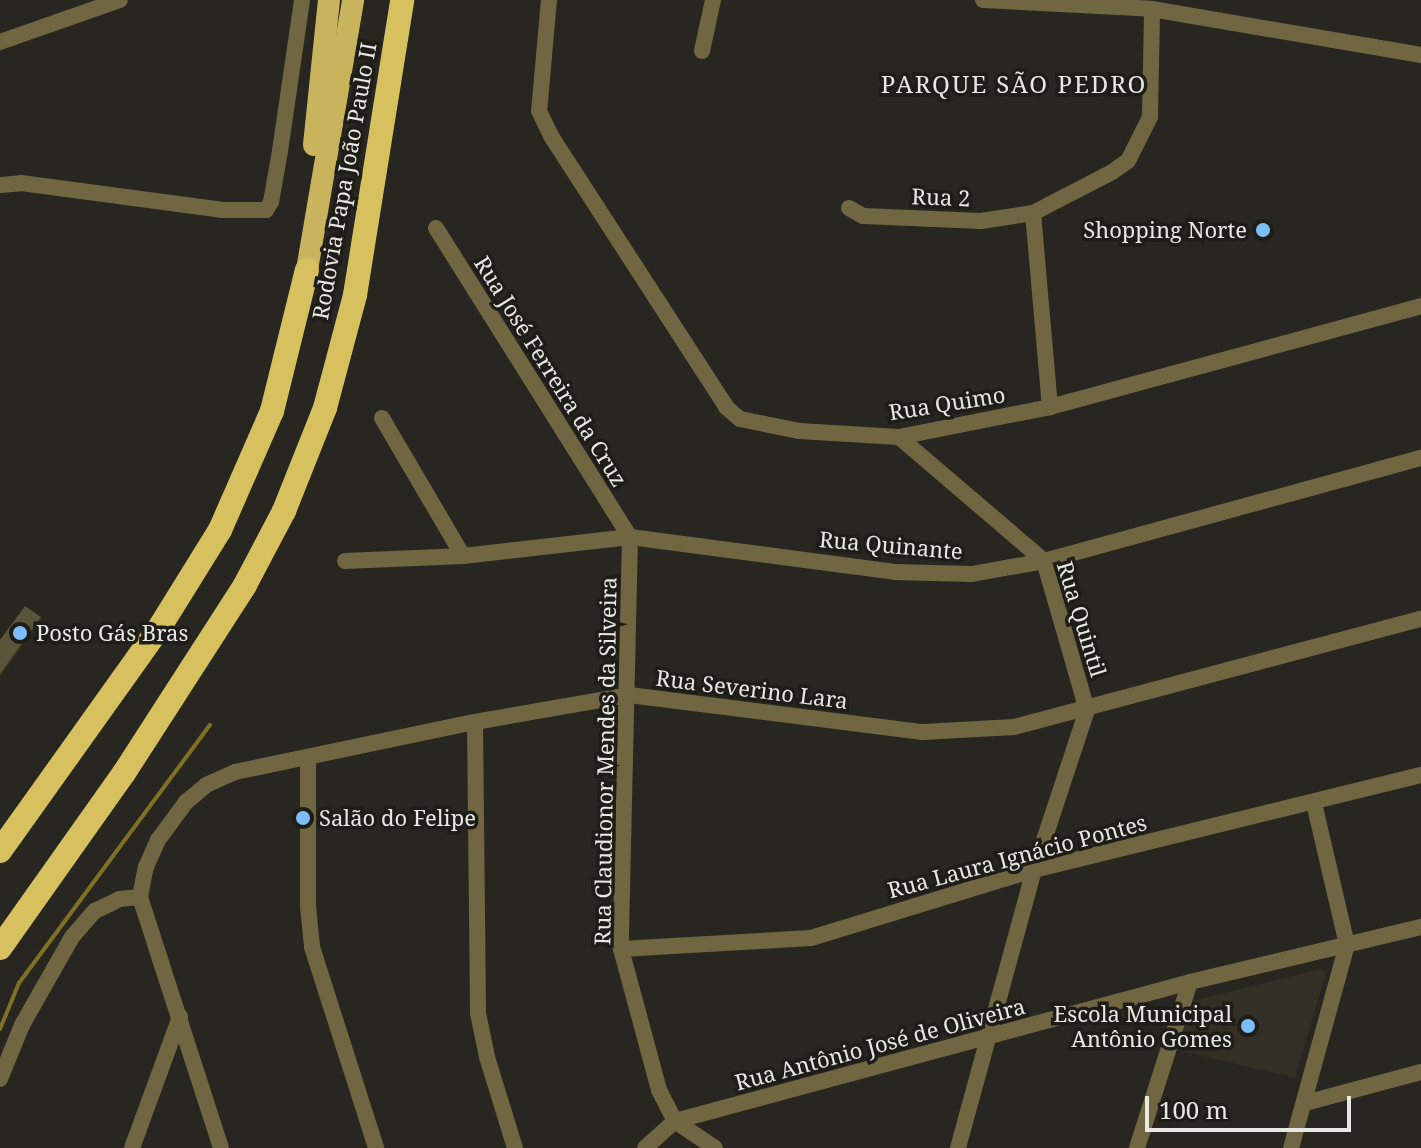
<!DOCTYPE html>
<meta charset="utf-8">
<style>
body{margin:0}
#map{position:relative;width:1421px;height:1148px;overflow:hidden;background:#272621;font-family:"Noto Serif",serif}
div>[style]{position:absolute}
[style*='--x']{left:calc(var(--x)*1px);top:calc(var(--y)*1px);width:calc(var(--w)*1px);rotate:calc(var(--a)*1deg)}
.built>*{inset:0;background:#323025}
.stream>*{height:4px;margin:-2px;padding:0 2px;transform-origin:2px;border-radius:2px;background:#807023}
.minor>*{height:16px;margin:-8px;padding:0 8px;transform-origin:8px;border-radius:8px;background:#706742}
.trunk>*{height:22px;margin:-11px;padding:0 11px;transform-origin:11px;border-radius:11px;background:#c8b45c}
.motorway>*{height:24px;margin:-12px;padding:0 12px;transform-origin:12px;border-radius:12px;background:#d7c15f}
.shaded-wall>*{inset:0;background:#34301b}
.building>*{inset:0;background:#5a543a}
.dots>*{width:22px;height:22px;translate:-50% -50%;box-sizing:border-box;border:4px solid #1e1d18;border-radius:50%}
span{translate:-50% -50%;white-space:nowrap;text-align:center;line-height:1.15;-webkit-text-stroke:7px #1e1d18;paint-order:stroke}
.street-label{font-size:22px;color:#e7e7e3}
.poi-label{font-size:22px;color:#e7e7e3}
.right{translate:-100% -50%;text-align:right}
.left{translate:0 -50%;text-align:left}
.neighbourhood-label{font-size:24px;color:#e7e7e3;letter-spacing:2px}
.scale{position:absolute;left:1145px;top:1096px;width:206px;height:36px;box-sizing:border-box;border:4px solid #e7e7e3;border-top:0;padding-left:10px;font-size:24px;line-height:28px;white-space:nowrap;color:#e7e7e3;-webkit-text-stroke:6px #1e1d18;paint-order:stroke}
</style>
<div id="map">
<div class="built">
<div style="clip-path:polygon(1321px 969px,1326px 973px,1295px 1078px,1178px 1050px,1193px 1001px)"></div>
</div>
<div class="stream">
<div style="--x:0;--y:1029;--w:50;--a:-67.6"></div>
<div style="--x:19;--y:983;--w:321;--a:-53.5"></div>
</div>
<div class="minor">
<div style="--x:549;--y:0;--w:111;--a:95.1"></div>
<div style="--x:539;--y:111;--w:28;--a:64"></div>
<div style="--x:551;--y:136;--w:323;--a:57.1"></div>
<div style="--x:726;--y:407;--w:18;--a:41"></div>
<div style="--x:740;--y:419;--w:60;--a:11.5"></div>
<div style="--x:799;--y:431;--w:100;--a:3.4"></div>
<div style="--x:899;--y:437;--w:154;--a:-11.2"></div>
<div style="--x:1050;--y:407;--w:385;--a:-15.2"></div>
<div style="--x:983;--y:0;--w:169;--a:3"></div>
<div style="--x:1152;--y:9;--w:273;--a:9.7"></div>
<div style="--x:0;--y:42;--w:127;--a:-19.3"></div>
<div style="--x:702;--y:51;--w:52;--a:-77.8"></div>
<div style="--x:0;--y:185;--w:21;--a:-5"></div>
<div style="--x:21;--y:183;--w:204;--a:7.6"></div>
<div style="--x:223;--y:210;--w:43;--a:0"></div>
<div style="--x:266;--y:210;--w:9;--a:-58"></div>
<div style="--x:271;--y:202;--w:52;--a:-80"></div>
<div style="--x:280;--y:151;--w:153;--a:-81.7"></div>
<div style="--x:849;--y:208;--w:16;--a:30"></div>
<div style="--x:863;--y:216;--w:118;--a:2.4"></div>
<div style="--x:981;--y:221;--w:53;--a:-8.7"></div>
<div style="--x:1033;--y:213;--w:89;--a:-27.4"></div>
<div style="--x:1112;--y:172;--w:19;--a:-35"></div>
<div style="--x:1128;--y:161;--w:49;--a:-63.4"></div>
<div style="--x:1150;--y:117;--w:108;--a:-88.9"></div>
<div style="--x:1033;--y:213;--w:195;--a:85"></div>
<div style="--x:436;--y:228;--w:365;--a:57.9"></div>
<div style="--x:630;--y:537;--w:412;--a:91.3"></div>
<div style="--x:621;--y:949;--w:146;--a:74.9"></div>
<div style="--x:659;--y:1090;--w:35;--a:63"></div>
<div style="--x:675;--y:1121;--w:48;--a:34"></div>
<div style="--x:382;--y:418;--w:160;--a:59.6"></div>
<div style="--x:899;--y:437;--w:191;--a:40.5"></div>
<div style="--x:1044;--y:561;--w:155;--a:73.9"></div>
<div style="--x:1087;--y:710;--w:169;--a:108.3"></div>
<div style="--x:1034;--y:870;--w:288;--a:105.3"></div>
<div style="--x:345;--y:561;--w:118;--a:-2.4"></div>
<div style="--x:463;--y:556;--w:168;--a:-6.5"></div>
<div style="--x:630;--y:537;--w:267;--a:7.5"></div>
<div style="--x:895;--y:572;--w:77;--a:1.5"></div>
<div style="--x:972;--y:574;--w:73;--a:-10.2"></div>
<div style="--x:1044;--y:561;--w:391;--a:-15.3"></div>
<div style="--x:475;--y:722;--w:291;--a:89.4"></div>
<div style="--x:478;--y:1013;--w:45;--a:78.4"></div>
<div style="--x:487;--y:1057;--w:95;--a:72.9"></div>
<div style="--x:308;--y:758;--w:148;--a:90"></div>
<div style="--x:308;--y:906;--w:41;--a:84.4"></div>
<div style="--x:312;--y:947;--w:211;--a:72.3"></div>
<div style="--x:621;--y:949;--w:190;--a:-3.3"></div>
<div style="--x:811;--y:938;--w:233;--a:-17"></div>
<div style="--x:1034;--y:870;--w:398;--a:-13.8"></div>
<div style="--x:0;--y:1079;--w:58;--a:-67.8"></div>
<div style="--x:22;--y:1025;--w:101;--a:-60.4"></div>
<div style="--x:72;--y:937;--w:35;--a:-49"></div>
<div style="--x:95;--y:911;--w:28;--a:-26"></div>
<div style="--x:120;--y:899;--w:20;--a:-6"></div>
<div style="--x:1305;--y:1103;--w:120;--a:-15"></div>
<div style="--x:132;--y:1148;--w:140;--a:-69.9"></div>
<div style="--x:221;--y:1148;--w:264;--a:-107.9"></div>
<div style="--x:140;--y:897;--w:31;--a:-79"></div>
<div style="--x:146;--y:867;--w:30;--a:-66"></div>
<div style="--x:158;--y:840;--w:47;--a:-53.6"></div>
<div style="--x:186;--y:802;--w:26;--a:-40"></div>
<div style="--x:206;--y:785;--w:32;--a:-24"></div>
<div style="--x:235;--y:772;--w:245;--a:-11.8"></div>
<div style="--x:475;--y:722;--w:156;--a:-9.9"></div>
<div style="--x:629;--y:695;--w:296;--a:7.2"></div>
<div style="--x:923;--y:732;--w:91;--a:-3.1"></div>
<div style="--x:1014;--y:727;--w:421;--a:-14.9"></div>
<div style="--x:645;--y:1148;--w:40;--a:-42"></div>
<div style="--x:675;--y:1121;--w:533;--a:-15.1"></div>
<div style="--x:1190;--y:982;--w:237;--a:-13.4"></div>
<div style="--x:1137;--y:1148;--w:174;--a:-72.3"></div>
<div style="--x:1291;--y:1148;--w:211;--a:-74.6"></div>
<div style="--x:1347;--y:945;--w:146;--a:-103.1"></div>
</div>
<div class="trunk">
<div style="--x:314;--y:145;--w:146;--a:-84.1"></div>
<div style="--x:307;--y:270;--w:274;--a:-80.3"></div>
</div>
<div class="motorway">
<div style="--x:0;--y:851;--w:277;--a:-54.5"></div>
<div style="--x:161;--y:625;--w:112;--a:-58.2"></div>
<div style="--x:220;--y:530;--w:130;--a:-66.4"></div>
<div style="--x:272;--y:411;--w:145;--a:-76.1"></div>
<div style="--x:0;--y:948;--w:214;--a:-54.7"></div>
<div style="--x:124;--y:773;--w:224;--a:-57.2"></div>
<div style="--x:245;--y:585;--w:84;--a:-62.2"></div>
<div style="--x:284;--y:511;--w:111;--a:-68.3"></div>
<div style="--x:325;--y:408;--w:117;--a:-75.1"></div>
<div style="--x:355;--y:295;--w:299;--a:-80.9"></div>
</div>
<div class="shaded-wall">
<div style="clip-path:polygon(41px 617px,41px 621px,0 677px,0 674px)"></div>
</div>
<div class="building">
<div style="clip-path:polygon(25px 606px,41px 617px,0 674px,0 640px)"></div>
</div>
<div class="dots">
<div style="left:1263px;top:230px;background:#7cbef9"></div>
<div style="left:20px;top:633px;background:#7cbef9"></div>
<div style="left:303px;top:818px;background:#7cbef9"></div>
<div style="left:1248px;top:1026px;background:#7cbef9"></div>
</div>
<div class="street-label">
<span style="left:344px;top:181px;rotate:-80deg">Rodovia Papa João Paulo II</span>
<span style="left:941px;top:197px;rotate:2deg">Rua 2</span>
<span style="left:551px;top:371px;rotate:58deg">Rua José Ferreira da Cruz</span>
<span style="left:947px;top:403px;rotate:-9deg">Rua Quimo</span>
<span style="left:891px;top:545px;rotate:5deg">Rua Quinante</span>
<span style="left:1082px;top:619px;rotate:73deg">Rua Quintil</span>
<span style="left:752px;top:689px;rotate:7deg">Rua Severino Lara</span>
<span style="left:605px;top:761px;rotate:-89deg">Rua Claudionor Mendes da Silveira</span>
<span style="left:1017px;top:856px;rotate:-15deg">Rua Laura Ignácio Pontes</span>
<span style="left:880px;top:1044px;rotate:-15deg">Rua Antônio José de Oliveira</span>
</div>
<div class="poi-label">
<span class="right" style="left:1247px;top:230px">Shopping Norte</span>
<span class="left" style="left:36px;top:633px">Posto Gás Bras</span>
<span class="left" style="left:319px;top:818px">Salão do Felipe</span>
<span class="right" style="left:1232px;top:1026px">Escola Municipal<br>Antônio Gomes</span>
</div>
<div class="neighbourhood-label">
<span style="left:1014px;top:84px">PARQUE SÃO PEDRO</span>
</div>
<div class="scale">100 m</div>
</div>
